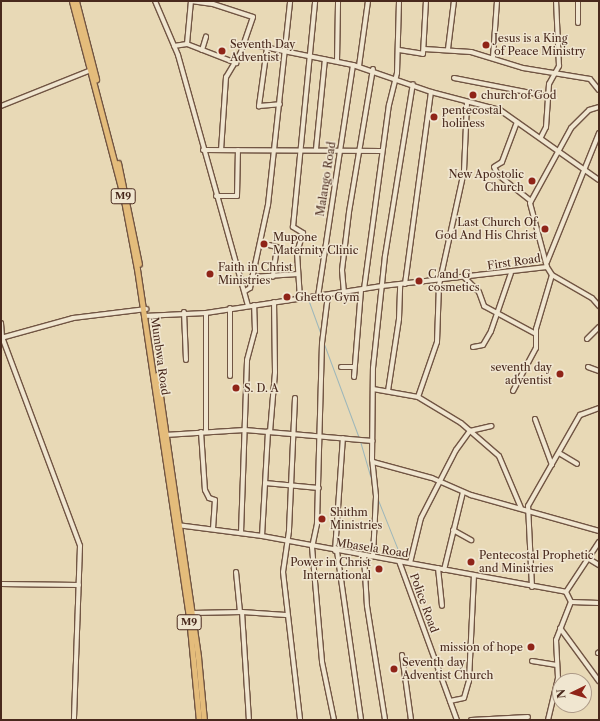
<!DOCTYPE html>
<style>
body{margin:0}
#map{position:relative;width:600px;height:721px;overflow:hidden;background:#e8d9b6;font-family:"Libre Caslon Text",serif}
div>[style]{position:absolute}
[style*='--x']{left:calc(var(--x)*1px);top:calc(var(--y)*1px);width:calc(var(--w)*1px);rotate:calc(var(--a)*1deg)}
.stream>*{height:1px;margin:-0.5px;padding:0 0.5px;transform-origin:0.5px;border-radius:0.5px;background:#9eb7ba}
.roads{filter:drop-shadow(1px 0 #715543) drop-shadow(-1px 0 #715543) drop-shadow(0 1px #715543) drop-shadow(0 -1px #715543)}
.minor>*{height:4px;margin:-2px;padding:0 2px;transform-origin:2px;border-radius:2px;background:#f0e6d0}
.major>*{height:5px;margin:-2.5px;padding:0 2.5px;transform-origin:2.5px;border-radius:2.5px;background:#e4bc7b}
.dots>*{width:11px;height:11px;translate:-50% -50%;box-sizing:border-box;border:2px solid #f0e6d0;border-radius:50%}
span{translate:-50% -50%;white-space:nowrap;text-align:center;line-height:1.15;-webkit-text-stroke:3px #f0e6d0;paint-order:stroke}
.shield-label span{padding:1px 3px;background:#f0e6d0;border:1px solid;border-radius:3px;-webkit-text-stroke-width:0}
.shield-label{font-size:10px;color:#49291d;font-weight:700}
.poi-label{font-size:11px;color:#49291d}
.left{translate:0 -50%;text-align:left}
.right{translate:-100% -50%;text-align:right}
.street-label{font-size:11px;color:#49291d}
.frame{position:absolute;inset:0;border:2px solid #49291d;pointer-events:none}
.north{position:absolute;left:552px;top:673px;width:40px;height:40px;box-sizing:border-box;background:#f0e6d0;border:1px solid #ad9a88;border-radius:50%;rotate:265deg;font-size:11px;font-weight:700;line-height:16px;text-align:center;color:#49291d}
.north::after{content:'';display:block;margin:auto;width:14px;height:18px;background:#8f2418;clip-path:polygon(50% 0,100% 100%,50% 72%,0 100%)}
</style>
<div id="map">
<div class="stream">
<div style="--x:308;--y:299;--w:38;--a:70"></div>
<div style="--x:324;--y:344;--w:100;--a:69.6"></div>
<div style="--x:360;--y:441;--w:43;--a:73.7"></div>
<div style="--x:378;--y:500;--w:65;--a:68.2"></div>
</div>
<div class="roads">
<div class="minor">
<div style="--x:155;--y:1;--w:59;--a:66.9"></div>
<div style="--x:178;--y:55;--w:260;--a:74.4"></div>
<div style="--x:578;--y:1;--w:22;--a:90"></div>
<div style="--x:244;--y:43;--w:111;--a:11.4"></div>
<div style="--x:353;--y:65;--w:234;--a:98.6"></div>
<div style="--x:187;--y:44;--w:43;--a:-84.7"></div>
<div style="--x:191;--y:1;--w:22;--a:8"></div>
<div style="--x:213;--y:4;--w:42;--a:18"></div>
<div style="--x:253;--y:17;--w:39;--a:109"></div>
<div style="--x:240;--y:54;--w:27;--a:121"></div>
<div style="--x:226;--y:77;--w:73;--a:93.9"></div>
<div style="--x:174;--y:46;--w:13;--a:-9"></div>
<div style="--x:187;--y:44;--w:53;--a:21.2"></div>
<div style="--x:267;--y:48;--w:59;--a:97.9"></div>
<div style="--x:259;--y:106;--w:21;--a:-5"></div>
<div style="--x:424;--y:49;--w:47;--a:3.7"></div>
<div style="--x:471;--y:52;--w:54;--a:17.1"></div>
<div style="--x:523;--y:68;--w:68;--a:9.3"></div>
<div style="--x:590;--y:79;--w:14;--a:51"></div>
<div style="--x:448;--y:49;--w:48;--a:-82.9"></div>
<div style="--x:202;--y:50;--w:14;--a:-73"></div>
<div style="--x:399;--y:50;--w:24;--a:9"></div>
<div style="--x:423;--y:54;--w:53;--a:-86.8"></div>
<div style="--x:493;--y:57;--w:56;--a:-85.9"></div>
<div style="--x:337;--y:61;--w:60;--a:-89"></div>
<div style="--x:353;--y:65;--w:83;--a:19.1"></div>
<div style="--x:431;--y:92;--w:71;--a:14.6"></div>
<div style="--x:500;--y:110;--w:121;--a:35.3"></div>
<div style="--x:359;--y:66;--w:66;--a:-82.1"></div>
<div style="--x:454;--y:78;--w:95;--a:11"></div>
<div style="--x:1;--y:106;--w:97;--a:-21.8"></div>
<div style="--x:517;--y:122;--w:43;--a:110.6"></div>
<div style="--x:502;--y:162;--w:9;--a:148"></div>
<div style="--x:494;--y:167;--w:9;--a:63"></div>
<div style="--x:498;--y:175;--w:42;--a:38.2"></div>
<div style="--x:541;--y:137;--w:11;--a:-63"></div>
<div style="--x:546;--y:127;--w:43;--a:-86"></div>
<div style="--x:549;--y:84;--w:21;--a:-61"></div>
<div style="--x:559;--y:66;--w:65;--a:-92.6"></div>
<div style="--x:316;--y:149;--w:90;--a:-84.3"></div>
<div style="--x:203;--y:150;--w:179;--a:0.3"></div>
<div style="--x:216;--y:196;--w:21;--a:0"></div>
<div style="--x:237;--y:196;--w:46;--a:-88.8"></div>
<div style="--x:269;--y:245;--w:8;--a:14"></div>
<div style="--x:277;--y:247;--w:30;--a:98"></div>
<div style="--x:547;--y:262;--w:139;--a:-68"></div>
<div style="--x:547;--y:267;--w:9;--a:58"></div>
<div style="--x:552;--y:275;--w:46;--a:29.9"></div>
<div style="--x:592;--y:298;--w:11;--a:49"></div>
<div style="--x:252;--y:277;--w:46;--a:-3.7"></div>
<div style="--x:464;--y:277;--w:21;--a:45"></div>
<div style="--x:479;--y:292;--w:15;--a:70"></div>
<div style="--x:484;--y:306;--w:59;--a:28.3"></div>
<div style="--x:405;--y:284;--w:194;--a:-82.3"></div>
<div style="--x:364;--y:289;--w:186;--a:-82.3"></div>
<div style="--x:389;--y:105;--w:33;--a:-76"></div>
<div style="--x:397;--y:73;--w:72;--a:-88.4"></div>
<div style="--x:245;--y:291;--w:6;--a:-31"></div>
<div style="--x:250;--y:288;--w:85;--a:-77.8"></div>
<div style="--x:268;--y:205;--w:205;--a:-83.8"></div>
<div style="--x:344;--y:293;--w:23;--a:-95"></div>
<div style="--x:342;--y:270;--w:58;--a:-83.1"></div>
<div style="--x:349;--y:212;--w:145;--a:-80.5"></div>
<div style="--x:328;--y:295;--w:48;--a:97.1"></div>
<div style="--x:322;--y:343;--w:181;--a:91.6"></div>
<div style="--x:317;--y:524;--w:24;--a:102"></div>
<div style="--x:312;--y:547;--w:115;--a:85"></div>
<div style="--x:322;--y:662;--w:59;--a:78.3"></div>
<div style="--x:300;--y:299;--w:47;--a:-93.7"></div>
<div style="--x:297;--y:252;--w:20;--a:-72"></div>
<div style="--x:303;--y:233;--w:12;--a:-149"></div>
<div style="--x:293;--y:227;--w:227;--a:-84.4"></div>
<div style="--x:184;--y:312;--w:48;--a:87.6"></div>
<div style="--x:144;--y:316;--w:62;--a:-2.8"></div>
<div style="--x:206;--y:313;--w:178;--a:-8.7"></div>
<div style="--x:382;--y:286;--w:166;--a:-6.6"></div>
<div style="--x:547;--y:267;--w:66;--a:-104.9"></div>
<div style="--x:530;--y:203;--w:85;--a:-61.3"></div>
<div style="--x:571;--y:128;--w:25;--a:-45"></div>
<div style="--x:589;--y:110;--w:10;--a:-17"></div>
<div style="--x:1;--y:323;--w:14;--a:86"></div>
<div style="--x:2;--y:337;--w:223;--a:69.5"></div>
<div style="--x:80;--y:546;--w:174;--a:92"></div>
<div style="--x:1;--y:338;--w:75;--a:-15.5"></div>
<div style="--x:73;--y:318;--w:74;--a:-7"></div>
<div style="--x:587;--y:339;--w:17;--a:-45"></div>
<div style="--x:473;--y:347;--w:10;--a:-11"></div>
<div style="--x:483;--y:345;--w:16;--a:-60"></div>
<div style="--x:491;--y:331;--w:61;--a:-71"></div>
<div style="--x:341;--y:367;--w:12;--a:0"></div>
<div style="--x:588;--y:367;--w:12;--a:20"></div>
<div style="--x:230;--y:376;--w:68;--a:-90"></div>
<div style="--x:354;--y:377;--w:87;--a:-85.4"></div>
<div style="--x:373;--y:389;--w:46;--a:10.1"></div>
<div style="--x:418;--y:397;--w:58;--a:-70.9"></div>
<div style="--x:437;--y:342;--w:57;--a:-88"></div>
<div style="--x:439;--y:285;--w:117;--a:-77.6"></div>
<div style="--x:464;--y:171;--w:68;--a:-87.5"></div>
<div style="--x:388;--y:391;--w:73;--a:-81.3"></div>
<div style="--x:399;--y:319;--w:35;--a:-88"></div>
<div style="--x:513;--y:391;--w:49;--a:-61.9"></div>
<div style="--x:536;--y:348;--w:19;--a:-90"></div>
<div style="--x:536;--y:329;--w:56;--a:-73.5"></div>
<div style="--x:418;--y:397;--w:50;--a:31.2"></div>
<div style="--x:461;--y:423;--w:50;--a:41"></div>
<div style="--x:499;--y:456;--w:56;--a:67.1"></div>
<div style="--x:295;--y:398;--w:133;--a:92.6"></div>
<div style="--x:289;--y:531;--w:41;--a:98.3"></div>
<div style="--x:283;--y:572;--w:149;--a:83.4"></div>
<div style="--x:535;--y:419;--w:49;--a:69.7"></div>
<div style="--x:201;--y:432;--w:58;--a:86.1"></div>
<div style="--x:205;--y:490;--w:9;--a:63"></div>
<div style="--x:209;--y:498;--w:6;--a:18"></div>
<div style="--x:215;--y:500;--w:28;--a:94"></div>
<div style="--x:206;--y:432;--w:119;--a:-90"></div>
<div style="--x:270;--y:432;--w:60;--a:-85.2"></div>
<div style="--x:275;--y:372;--w:70;--a:-90.8"></div>
<div style="--x:165;--y:435;--w:80;--a:-3.6"></div>
<div style="--x:245;--y:430;--w:128;--a:4.9"></div>
<div style="--x:559;--y:453;--w:21;--a:31"></div>
<div style="--x:373;--y:462;--w:61;--a:15.2"></div>
<div style="--x:432;--y:478;--w:43;--a:23.6"></div>
<div style="--x:471;--y:495;--w:133;--a:15.7"></div>
<div style="--x:265;--y:483;--w:54;--a:5.3"></div>
<div style="--x:177;--y:525;--w:86;--a:7.4"></div>
<div style="--x:262;--y:536;--w:309;--a:10.4"></div>
<div style="--x:453;--y:530;--w:21;--a:29"></div>
<div style="--x:241;--y:533;--w:173;--a:-88"></div>
<div style="--x:247;--y:360;--w:30;--a:-75"></div>
<div style="--x:255;--y:331;--w:26;--a:-92"></div>
<div style="--x:262;--y:536;--w:105;--a:-86.7"></div>
<div style="--x:335;--y:551;--w:113;--a:-86"></div>
<div style="--x:337;--y:551;--w:171;--a:81.9"></div>
<div style="--x:364;--y:556;--w:50;--a:86.6"></div>
<div style="--x:367;--y:606;--w:115;--a:81"></div>
<div style="--x:373;--y:556;--w:60;--a:-87.1"></div>
<div style="--x:376;--y:496;--w:36;--a:-96"></div>
<div style="--x:372;--y:460;--w:92;--a:-89.4"></div>
<div style="--x:373;--y:368;--w:113;--a:-83.9"></div>
<div style="--x:385;--y:256;--w:174;--a:-80.8"></div>
<div style="--x:589;--y:559;--w:12;--a:31"></div>
<div style="--x:399;--y:561;--w:169;--a:70"></div>
<div style="--x:410;--y:563;--w:46;--a:-76.3"></div>
<div style="--x:421;--y:518;--w:76;--a:-62.8"></div>
<div style="--x:456;--y:450;--w:24;--a:-54"></div>
<div style="--x:470;--y:431;--w:22;--a:-13"></div>
<div style="--x:438;--y:568;--w:38;--a:84"></div>
<div style="--x:444;--y:570;--w:80;--a:-76.3"></div>
<div style="--x:236;--y:572;--w:40;--a:84.3"></div>
<div style="--x:1;--y:584;--w:78;--a:0.7"></div>
<div style="--x:532;--y:587;--w:81;--a:-92.8"></div>
<div style="--x:528;--y:506;--w:105;--a:-60.3"></div>
<div style="--x:580;--y:415;--w:20;--a:-20"></div>
<div style="--x:566;--y:592;--w:60;--a:-56.6"></div>
<div style="--x:566;--y:592;--w:11;--a:63"></div>
<div style="--x:571;--y:602;--w:28;--a:2"></div>
<div style="--x:242;--y:612;--w:44;--a:3.9"></div>
<div style="--x:192;--y:613;--w:50;--a:-1.1"></div>
<div style="--x:242;--y:612;--w:108;--a:86.3"></div>
<div style="--x:560;--y:628;--w:66;--a:53.7"></div>
<div style="--x:598;--y:653;--w:1;--a:-45"></div>
<div style="--x:402;--y:655;--w:66;--a:82.1"></div>
<div style="--x:532;--y:661;--w:25;--a:9"></div>
<div style="--x:450;--y:701;--w:14;--a:-12"></div>
<div style="--x:464;--y:698;--w:18;--a:-74"></div>
<div style="--x:469;--y:681;--w:105;--a:-87.3"></div>
<div style="--x:471;--y:720;--w:57;--a:-3"></div>
<div style="--x:548;--y:720;--w:43;--a:-76.6"></div>
<div style="--x:558;--y:678;--w:38;--a:-93"></div>
<div style="--x:556;--y:640;--w:41;--a:-68.5"></div>
</div>
<div class="major">
<div style="--x:72;--y:1;--w:201;--a:75.3"></div>
<div style="--x:123;--y:195;--w:75;--a:79.3"></div>
<div style="--x:137;--y:269;--w:352;--a:81.5"></div>
<div style="--x:189;--y:617;--w:103;--a:84.5"></div>
<div style="--x:76;--y:1;--w:81;--a:75.6"></div>
<div style="--x:118;--y:163;--w:103;--a:78.3"></div>
<div style="--x:157;--y:375;--w:285;--a:81.7"></div>
<div style="--x:198;--y:657;--w:63;--a:84.6"></div>
</div>
</div>
<div class="dots">
<div style="left:486px;top:45px;background:#8f2418"></div>
<div style="left:222px;top:51px;background:#8f2418"></div>
<div style="left:473px;top:95px;background:#8f2418"></div>
<div style="left:434px;top:117px;background:#8f2418"></div>
<div style="left:532px;top:181px;background:#8f2418"></div>
<div style="left:545px;top:229px;background:#8f2418"></div>
<div style="left:264px;top:244px;background:#8f2418"></div>
<div style="left:210px;top:274px;background:#8f2418"></div>
<div style="left:419px;top:281px;background:#8f2418"></div>
<div style="left:287px;top:297px;background:#8f2418"></div>
<div style="left:560px;top:374px;background:#8f2418"></div>
<div style="left:236px;top:388px;background:#8f2418"></div>
<div style="left:322px;top:519px;background:#8f2418"></div>
<div style="left:471px;top:562px;background:#8f2418"></div>
<div style="left:379px;top:569px;background:#8f2418"></div>
<div style="left:531px;top:647px;background:#8f2418"></div>
<div style="left:394px;top:669px;background:#8f2418"></div>
</div>
<div class="shield-label">
<span style="left:123px;top:196px">M9</span>
<span style="left:189px;top:622px">M9</span>
</div>
<div class="poi-label">
<span class="left" style="left:494px;top:45px">Jesus is a King<br>of Peace Ministry</span>
<span class="left" style="left:230px;top:51px">Seventh Day<br>Adventist</span>
<span class="left" style="left:481px;top:95px">church of God</span>
<span class="left" style="left:442px;top:117px">pentecostal<br>holiness</span>
<span class="right" style="left:524px;top:181px">New Apostolic<br>Church</span>
<span class="right" style="left:537px;top:229px">Last Church Of<br>God And His Christ</span>
<span class="left" style="left:273px;top:244px">Mupone<br>Maternity Clinic</span>
<span class="left" style="left:218px;top:274px">Faith in Christ<br>Ministries</span>
<span class="left" style="left:428px;top:281px">C and G<br>cosmetics</span>
<span class="left" style="left:295px;top:297px">Ghetto Gym</span>
<span class="right" style="left:552px;top:374px">seventh day<br>adventist</span>
<span class="left" style="left:244px;top:388px">S. D. A</span>
<span class="left" style="left:330px;top:519px">Shithm<br>Ministries</span>
<span class="left" style="left:479px;top:562px">Pentecostal Prophetic<br>and Ministries</span>
<span class="right" style="left:371px;top:569px">Power in Christ<br>International</span>
<span class="right" style="left:523px;top:647px">mission of hope</span>
<span class="left" style="left:402px;top:669px">Seventh day<br>Adventist Church</span>
</div>
<div class="street-label">
<span style="left:326px;top:179px;rotate:-81deg">Malango Road</span>
<span style="left:514px;top:262px;rotate:-8deg">First Road</span>
<span style="left:160px;top:356px;rotate:82deg">Mumbwa Road</span>
<span style="left:372px;top:548px;rotate:9deg">Mbasela Road</span>
<span style="left:424px;top:603px;rotate:70deg">Police Road</span>
</div>
<div class="frame"></div>
<div class="north">N</div>
</div>
